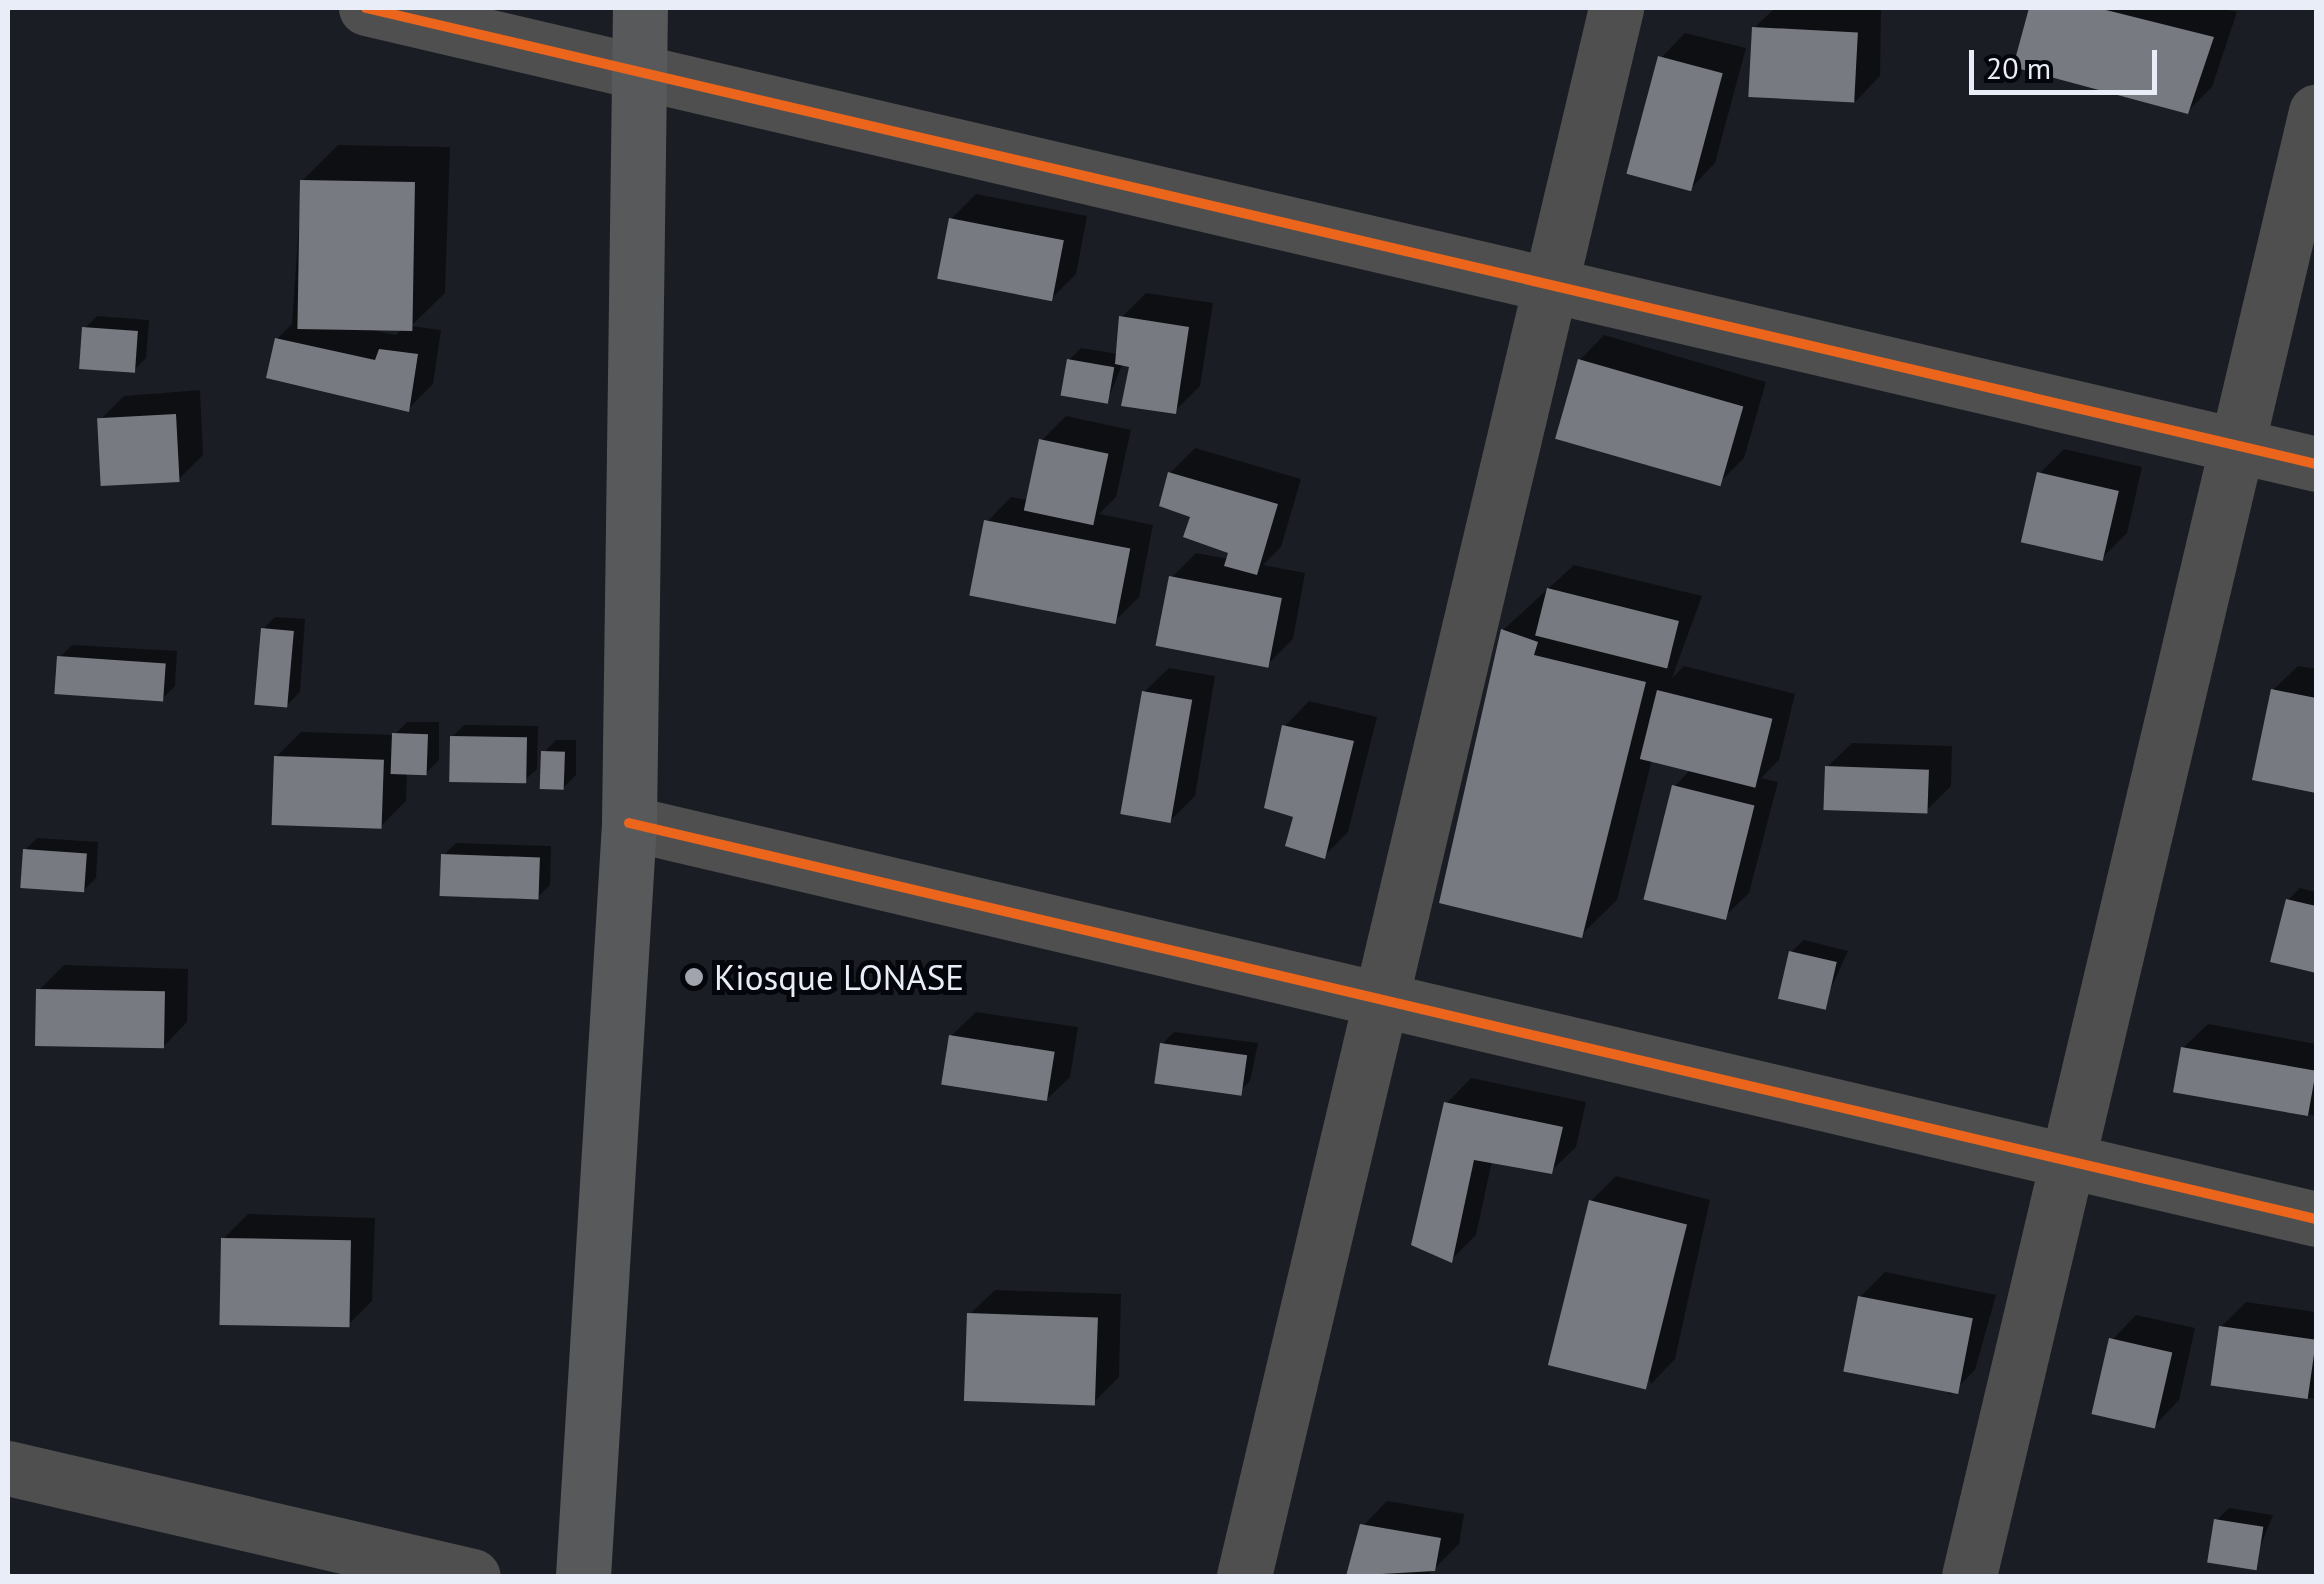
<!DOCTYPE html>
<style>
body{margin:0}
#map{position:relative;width:2324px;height:1584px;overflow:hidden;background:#1a1d24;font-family:"PT Sans",sans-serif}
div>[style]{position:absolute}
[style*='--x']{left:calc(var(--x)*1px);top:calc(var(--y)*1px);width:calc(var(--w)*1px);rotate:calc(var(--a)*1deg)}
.shadow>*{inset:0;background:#0007}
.building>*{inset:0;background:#787a82;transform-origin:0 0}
.street>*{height:55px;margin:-27.5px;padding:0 27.5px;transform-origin:27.5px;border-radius:27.5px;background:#4e4f4e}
.primary>*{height:55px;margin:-27.5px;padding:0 27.5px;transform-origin:27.5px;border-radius:27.5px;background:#57595a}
.cycleway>*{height:10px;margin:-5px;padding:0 5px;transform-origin:5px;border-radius:5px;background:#eb651d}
.dots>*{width:28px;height:28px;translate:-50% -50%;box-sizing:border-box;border:5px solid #04060b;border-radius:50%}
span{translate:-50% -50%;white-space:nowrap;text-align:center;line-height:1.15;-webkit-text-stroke:10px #04060b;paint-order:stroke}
.poi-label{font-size:35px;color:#e9edf7}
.left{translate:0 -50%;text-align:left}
.frame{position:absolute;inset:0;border:10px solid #e9edf7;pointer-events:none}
.scale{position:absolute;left:1969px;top:50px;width:188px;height:45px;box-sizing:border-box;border:5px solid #e9edf7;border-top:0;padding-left:12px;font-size:30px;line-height:35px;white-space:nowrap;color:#e9edf7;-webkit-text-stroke:8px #04060b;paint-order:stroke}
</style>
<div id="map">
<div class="shadow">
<div style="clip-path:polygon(1775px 8px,1881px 8px,1880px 76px,1856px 101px,1754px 28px)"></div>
<div style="clip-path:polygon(2031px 8px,2218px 8px,2237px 12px,2212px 87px,2188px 111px,2016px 65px)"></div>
<div style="clip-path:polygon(1685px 33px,1746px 48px,1715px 163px,1691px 188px,1661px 58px)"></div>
<div style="clip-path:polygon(evenodd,338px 145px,450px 147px,445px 293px,411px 326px,441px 330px,433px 384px,408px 409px,277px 339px,292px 324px,302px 181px,338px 145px,403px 328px,396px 335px,373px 330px,403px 328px)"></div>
<div style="clip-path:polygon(976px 194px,1087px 216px,1076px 274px,1051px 299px,951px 219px)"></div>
<div style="clip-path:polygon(1146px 293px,1213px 303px,1200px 386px,1175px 411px,1132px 365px,1123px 363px,1107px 401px,1069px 360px,1081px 348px,1118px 354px,1121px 318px)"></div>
<div style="clip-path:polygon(97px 316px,149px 320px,146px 358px,134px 370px,85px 328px)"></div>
<div style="clip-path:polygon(1604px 335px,1766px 382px,1744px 458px,1719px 483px,1580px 360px)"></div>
<div style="clip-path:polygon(200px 390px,203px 455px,178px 480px,99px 421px,124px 396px)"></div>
<div style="clip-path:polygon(1066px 416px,1131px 430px,1116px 497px,1099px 514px,1153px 525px,1139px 597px,1114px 622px,987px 522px,1011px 497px,1028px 500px,1041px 441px)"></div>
<div style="clip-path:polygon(1195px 448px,1301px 479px,1281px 547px,1263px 565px,1305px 573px,1293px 639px,1268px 664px,1171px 578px,1196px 553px,1229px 559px,1231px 551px,1193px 515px,1170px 473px)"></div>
<div style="clip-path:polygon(2064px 449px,2142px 467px,2127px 533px,2102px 558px,2039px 474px)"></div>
<div style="clip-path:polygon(1574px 565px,1702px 596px,1672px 678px,1684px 666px,1795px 694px,1779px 760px,1761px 778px,1778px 782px,1749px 893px,1724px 917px,1674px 787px,1691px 769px,1652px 759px,1617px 900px,1581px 935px,1503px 630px)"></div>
<div style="clip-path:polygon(275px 617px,305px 619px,300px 692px,288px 704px,263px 629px)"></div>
<div style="clip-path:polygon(72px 645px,177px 651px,175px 686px,163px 698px,60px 657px)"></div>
<div style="clip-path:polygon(2298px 666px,2316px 669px,2316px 790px,2255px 778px,2273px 690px)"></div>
<div style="clip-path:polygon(1169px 668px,1215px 676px,1195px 796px,1170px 821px,1144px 692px)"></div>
<div style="clip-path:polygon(1309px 701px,1377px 717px,1348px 832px,1324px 856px,1296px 815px,1285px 726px)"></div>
<div style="clip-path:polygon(407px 722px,439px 722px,439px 760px,427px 772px,407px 772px,406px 801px,381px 826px,276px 757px,301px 732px,394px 735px)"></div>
<div style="clip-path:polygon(464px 725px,538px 726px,537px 769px,524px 781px,452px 737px)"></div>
<div style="clip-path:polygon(556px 740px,576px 740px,576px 775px,564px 787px,544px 752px)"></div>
<div style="clip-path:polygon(1852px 743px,1952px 746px,1951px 786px,1926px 811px,1827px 767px)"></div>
<div style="clip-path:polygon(37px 838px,98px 842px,96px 878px,84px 890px,25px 850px)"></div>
<div style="clip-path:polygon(456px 843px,551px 846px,550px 885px,538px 897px,444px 855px)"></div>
<div style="clip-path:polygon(2300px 888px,2316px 892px,2316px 970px,2273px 960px,2288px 900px)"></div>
<div style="clip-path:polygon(1804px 940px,1848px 951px,1822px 1008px,1791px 952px)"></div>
<div style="clip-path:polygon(64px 965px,188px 969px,187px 1022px,163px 1047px,39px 990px)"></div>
<div style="clip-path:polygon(976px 1012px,1078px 1027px,1070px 1077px,1045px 1101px,951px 1036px)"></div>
<div style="clip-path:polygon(2208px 1024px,2316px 1044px,2316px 1116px,2175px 1090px,2183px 1048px)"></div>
<div style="clip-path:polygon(1174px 1032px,1258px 1043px,1250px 1081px,1238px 1093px,1162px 1044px)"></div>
<div style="clip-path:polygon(1471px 1078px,1586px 1102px,1576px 1147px,1551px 1171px,1492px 1161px,1476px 1235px,1451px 1260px,1447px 1103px)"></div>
<div style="clip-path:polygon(1616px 1176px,1710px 1200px,1675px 1359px,1651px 1384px,1591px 1201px)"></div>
<div style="clip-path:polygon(248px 1214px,375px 1218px,372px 1301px,347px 1326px,223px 1239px)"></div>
<div style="clip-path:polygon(1885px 1272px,1996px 1295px,1975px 1370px,1950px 1395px,1860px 1297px)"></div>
<div style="clip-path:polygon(995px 1290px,1121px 1294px,1119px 1377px,1094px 1402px,970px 1314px)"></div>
<div style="clip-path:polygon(2246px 1302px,2316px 1312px,2316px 1399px,2213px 1383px,2221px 1327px)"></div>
<div style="clip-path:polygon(2136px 1315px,2195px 1328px,2179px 1400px,2155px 1425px,2112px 1340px)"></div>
<div style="clip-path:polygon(1387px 1501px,1464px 1514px,1459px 1544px,1427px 1576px,1348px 1576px,1363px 1526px)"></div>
<div style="clip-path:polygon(2229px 1508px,2273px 1515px,2253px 1565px,2217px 1520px)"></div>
</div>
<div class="building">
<div style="clip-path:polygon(2029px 8px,2098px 8px,2214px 37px,2188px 114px,2013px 67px)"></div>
<div style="left:1752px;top:27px;width:106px;height:70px;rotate:3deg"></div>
<div style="left:1658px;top:56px;width:67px;height:122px;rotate:15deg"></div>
<div style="left:300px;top:180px;width:115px;height:149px;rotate:1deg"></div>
<div style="left:949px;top:218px;width:117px;height:62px;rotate:11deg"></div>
<div style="clip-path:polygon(1119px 316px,1189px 327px,1176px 414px,1121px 406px,1129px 367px,1115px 364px)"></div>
<div style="left:82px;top:327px;width:56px;height:42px;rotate:4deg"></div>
<div style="clip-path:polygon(275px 338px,375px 360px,379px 349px,418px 354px,409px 412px,266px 378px)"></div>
<div style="left:1067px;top:359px;width:48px;height:37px;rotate:10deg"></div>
<div style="left:1578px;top:359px;width:172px;height:83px;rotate:16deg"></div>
<div style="left:176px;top:414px;width:68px;height:79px;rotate:87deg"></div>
<div style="left:1039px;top:439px;width:71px;height:73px;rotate:12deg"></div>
<div style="clip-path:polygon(1168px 472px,1278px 504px,1257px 575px,1224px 566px,1228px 553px,1183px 537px,1190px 517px,1159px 506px)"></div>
<div style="left:2037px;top:472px;width:84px;height:72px;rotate:13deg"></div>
<div style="left:984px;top:520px;width:149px;height:77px;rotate:11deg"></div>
<div style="left:1169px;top:576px;width:115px;height:71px;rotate:11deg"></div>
<div style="left:1547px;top:588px;width:136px;height:49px;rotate:14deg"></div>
<div style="left:261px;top:628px;width:33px;height:77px;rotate:5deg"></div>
<div style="clip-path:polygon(1501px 629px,1538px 642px,1534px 655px,1646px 682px,1582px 938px,1439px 903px)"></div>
<div style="left:57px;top:656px;width:109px;height:38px;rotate:4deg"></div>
<div style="clip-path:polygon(2271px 689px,2316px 698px,2316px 793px,2252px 780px)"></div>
<div style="left:1657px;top:690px;width:119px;height:71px;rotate:14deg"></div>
<div style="left:1142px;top:691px;width:51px;height:125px;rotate:10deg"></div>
<div style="clip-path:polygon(1282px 725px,1354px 741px,1325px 859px,1285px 846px,1293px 817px,1264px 808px)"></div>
<div style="left:392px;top:733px;width:36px;height:41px;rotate:2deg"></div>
<div style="left:450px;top:736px;width:77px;height:46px;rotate:1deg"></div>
<div style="left:541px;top:751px;width:24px;height:38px;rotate:2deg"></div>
<div style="left:274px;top:756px;width:110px;height:69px;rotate:2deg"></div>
<div style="left:1825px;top:766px;width:104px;height:44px;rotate:2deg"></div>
<div style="left:1672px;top:785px;width:85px;height:118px;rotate:14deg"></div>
<div style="left:23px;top:849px;width:64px;height:39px;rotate:4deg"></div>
<div style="left:441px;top:854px;width:99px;height:42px;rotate:2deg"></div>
<div style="clip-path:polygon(2286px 899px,2316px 906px,2316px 973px,2270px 962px)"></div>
<div style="left:1789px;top:951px;width:49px;height:49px;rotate:13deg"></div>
<div style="left:36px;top:989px;width:129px;height:57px;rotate:1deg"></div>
<div style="left:949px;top:1035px;width:107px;height:50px;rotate:9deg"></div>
<div style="left:1160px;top:1043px;width:88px;height:41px;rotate:8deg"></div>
<div style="left:2181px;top:1047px;width:137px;height:46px;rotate:10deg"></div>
<div style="clip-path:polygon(1444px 1102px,1563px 1127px,1552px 1174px,1474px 1160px,1452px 1263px,1411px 1245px)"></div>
<div style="left:1589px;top:1200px;width:101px;height:170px;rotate:14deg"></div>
<div style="left:221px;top:1238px;width:130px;height:87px;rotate:1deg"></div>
<div style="left:1858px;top:1296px;width:117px;height:77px;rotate:11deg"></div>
<div style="left:967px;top:1313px;width:131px;height:88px;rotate:2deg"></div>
<div style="left:2219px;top:1326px;width:98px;height:60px;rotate:8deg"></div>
<div style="left:2109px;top:1338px;width:65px;height:78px;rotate:13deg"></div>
<div style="left:2214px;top:1519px;width:50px;height:44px;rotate:9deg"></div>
<div style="clip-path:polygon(1360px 1524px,1441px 1538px,1435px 1571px,1346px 1576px)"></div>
</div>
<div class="street">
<div style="--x:366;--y:8;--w:2003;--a:13.16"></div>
<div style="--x:629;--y:823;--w:1733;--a:13.21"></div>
<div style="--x:8;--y:1468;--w:477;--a:13.1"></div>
<div style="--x:1244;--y:1576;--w:1612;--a:-76.65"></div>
<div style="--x:1969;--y:1576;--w:1505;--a:-76.67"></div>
</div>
<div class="primary">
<div style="--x:583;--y:1576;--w:754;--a:-86.5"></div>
<div style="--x:629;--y:823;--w:815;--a:-89.23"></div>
</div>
<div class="cycleway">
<div style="--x:366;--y:8;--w:2003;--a:13.16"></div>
<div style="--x:629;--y:823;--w:1733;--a:13.21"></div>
</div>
<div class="dots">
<div style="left:694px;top:977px;background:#a1a4ad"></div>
</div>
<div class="poi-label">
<span class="left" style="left:714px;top:977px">Kiosque LONASE</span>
</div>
<div class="frame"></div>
<div class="scale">20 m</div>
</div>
